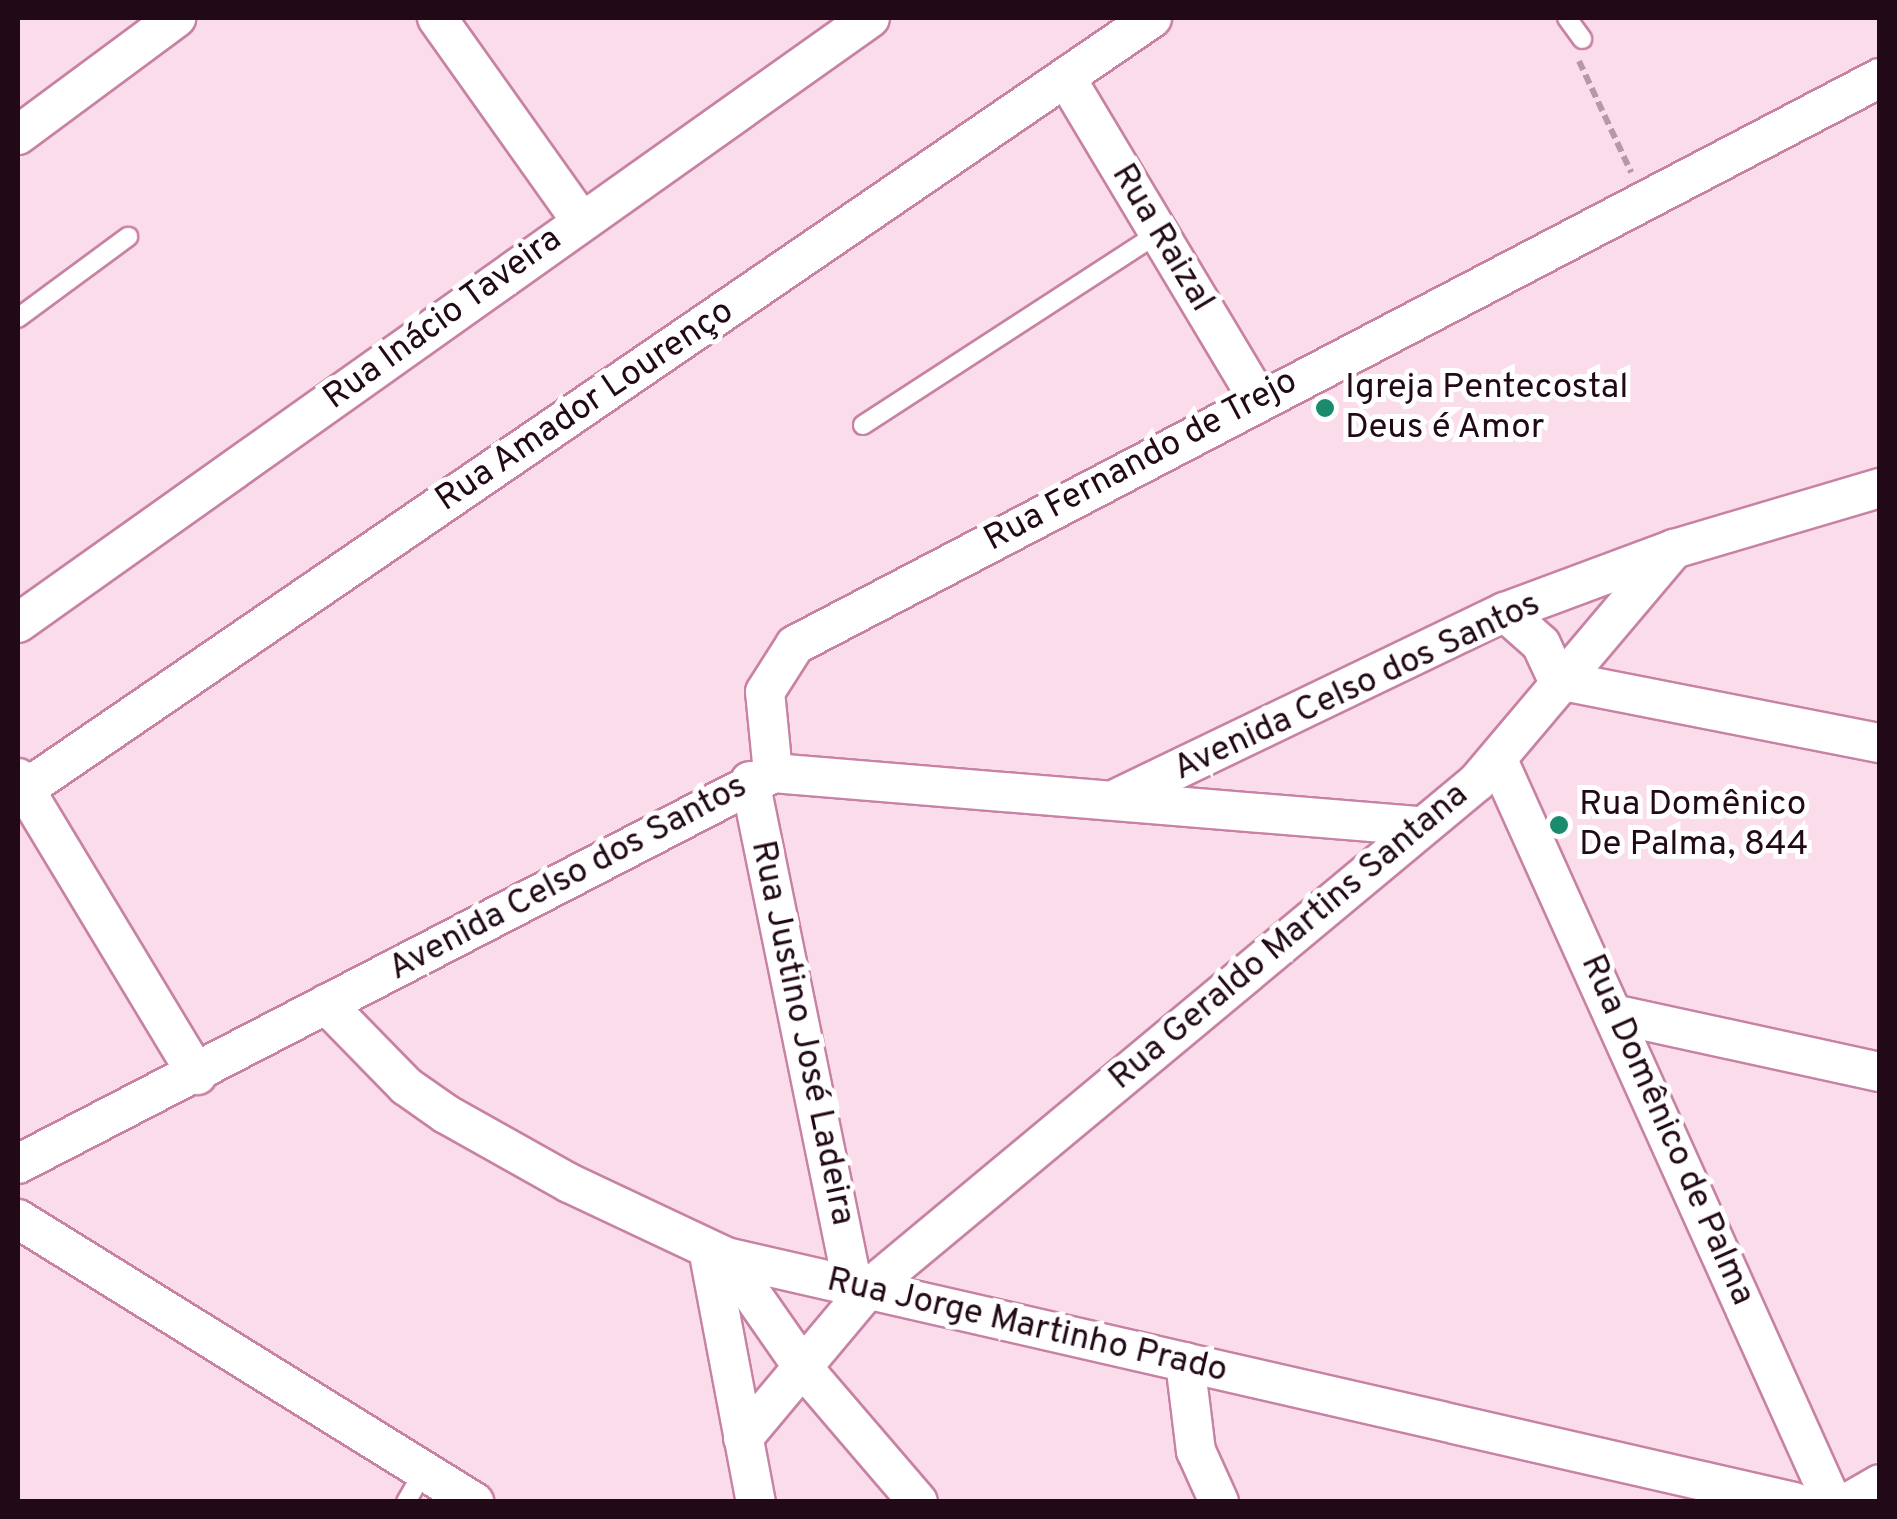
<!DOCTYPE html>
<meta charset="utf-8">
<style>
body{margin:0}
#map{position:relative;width:1897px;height:1519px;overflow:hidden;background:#fbdcea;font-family:Overpass,sans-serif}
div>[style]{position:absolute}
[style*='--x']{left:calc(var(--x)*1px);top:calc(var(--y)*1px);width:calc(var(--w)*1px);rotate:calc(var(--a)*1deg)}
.path>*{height:6px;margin-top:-3px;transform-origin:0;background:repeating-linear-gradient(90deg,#b699a7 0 10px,transparent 0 15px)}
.roads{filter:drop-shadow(2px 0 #c782a4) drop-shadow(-2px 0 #c782a4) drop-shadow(0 2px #c782a4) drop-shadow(0 -2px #c782a4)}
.service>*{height:18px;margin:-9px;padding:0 9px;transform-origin:9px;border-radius:9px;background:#fff}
.minor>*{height:38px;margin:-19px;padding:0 19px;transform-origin:19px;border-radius:19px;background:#fff}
.dots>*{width:28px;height:28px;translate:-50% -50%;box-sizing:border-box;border:5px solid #fff;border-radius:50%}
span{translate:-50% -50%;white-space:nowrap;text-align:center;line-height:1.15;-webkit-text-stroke:10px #fff;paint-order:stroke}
.street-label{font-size:35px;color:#220917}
.poi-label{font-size:35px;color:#220917}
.left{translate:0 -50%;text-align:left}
.frame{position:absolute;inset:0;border:20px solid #220917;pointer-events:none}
</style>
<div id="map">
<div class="path">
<div style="--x:1579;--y:61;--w:123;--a:64.9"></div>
</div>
<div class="roads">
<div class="service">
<div style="--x:1567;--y:18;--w:26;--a:54"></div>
<div style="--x:18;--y:318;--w:137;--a:-36.4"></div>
<div style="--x:863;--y:425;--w:353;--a:-33"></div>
<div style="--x:406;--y:1502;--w:36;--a:-60"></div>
</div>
<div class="minor">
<div style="--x:437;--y:18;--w:249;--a:54.6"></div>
<div style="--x:1066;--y:78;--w:374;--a:59.1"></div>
<div style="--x:18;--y:135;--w:197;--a:-36.5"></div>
<div style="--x:1505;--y:612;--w:48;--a:41.6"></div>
<div style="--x:1541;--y:644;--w:40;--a:65"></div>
<div style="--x:18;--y:623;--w:1045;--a:-35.38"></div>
<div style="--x:1558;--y:680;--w:328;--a:11.1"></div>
<div style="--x:1498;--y:760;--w:814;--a:65.77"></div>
<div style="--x:773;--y:773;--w:81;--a:-95.6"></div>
<div style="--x:765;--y:692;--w:56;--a:-57.4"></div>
<div style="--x:795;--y:645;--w:1224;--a:-27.59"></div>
<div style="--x:18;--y:778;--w:347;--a:58.9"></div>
<div style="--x:750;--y:781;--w:516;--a:78.49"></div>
<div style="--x:18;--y:794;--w:1374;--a:-34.38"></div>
<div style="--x:1120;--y:797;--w:427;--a:-25.7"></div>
<div style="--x:1505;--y:612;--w:180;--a:-20.4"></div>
<div style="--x:1674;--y:549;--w:215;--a:-16.5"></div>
<div style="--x:326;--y:1004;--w:115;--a:45.7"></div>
<div style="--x:406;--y:1086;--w:49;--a:35"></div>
<div style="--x:446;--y:1114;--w:141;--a:29.3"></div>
<div style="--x:569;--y:1183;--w:174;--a:25.2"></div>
<div style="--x:726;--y:1257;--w:1096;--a:12.92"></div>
<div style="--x:1618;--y:1015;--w:268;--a:12.3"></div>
<div style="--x:18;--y:1164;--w:850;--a:-27.38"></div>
<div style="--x:773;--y:773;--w:646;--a:4.7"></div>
<div style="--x:18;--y:1219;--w:537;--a:31.82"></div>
<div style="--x:708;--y:1249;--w:258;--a:79.3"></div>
<div style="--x:726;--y:1257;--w:136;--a:55.1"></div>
<div style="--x:804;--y:1369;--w:175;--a:49.4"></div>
<div style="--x:1185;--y:1362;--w:90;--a:83"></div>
<div style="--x:1196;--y:1451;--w:56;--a:65.7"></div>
<div style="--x:743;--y:1438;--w:194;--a:-50"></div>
<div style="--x:868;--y:1289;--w:792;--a:-39.78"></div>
<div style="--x:1477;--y:782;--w:305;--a:-49.8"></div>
<div style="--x:1849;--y:1502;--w:36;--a:-30"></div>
</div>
</div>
<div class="dots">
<div style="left:1325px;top:408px;background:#1a8b6c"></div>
<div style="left:1559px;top:825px;background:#1a8b6c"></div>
</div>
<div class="street-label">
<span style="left:1162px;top:238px;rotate:59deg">Rua Raizal</span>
<span style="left:443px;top:319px;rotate:-36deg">Rua Inácio Taveira</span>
<span style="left:585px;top:406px;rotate:-34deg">Rua Amador Lourenço</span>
<span style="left:1141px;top:461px;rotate:-28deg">Rua Fernando de Trejo</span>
<span style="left:1357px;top:687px;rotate:-25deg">Avenida Celso dos Santos</span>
<span style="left:568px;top:878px;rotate:-28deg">Avenida Celso dos Santos</span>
<span style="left:1289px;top:937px;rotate:-40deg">Rua Geraldo Martins Santana</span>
<span style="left:802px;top:1033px;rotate:78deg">Rua Justino José Ladeira</span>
<span style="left:1667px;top:1130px;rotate:66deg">Rua Domênico de Palma</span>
<span style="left:1027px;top:1326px;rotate:13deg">Rua Jorge Martinho Prado</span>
</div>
<div class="poi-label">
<span class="left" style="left:1345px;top:408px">Igreja Pentecostal<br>Deus é Amor</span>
<span class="left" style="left:1579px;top:825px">Rua Domênico<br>De Palma, 844</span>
</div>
<div class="frame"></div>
</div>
